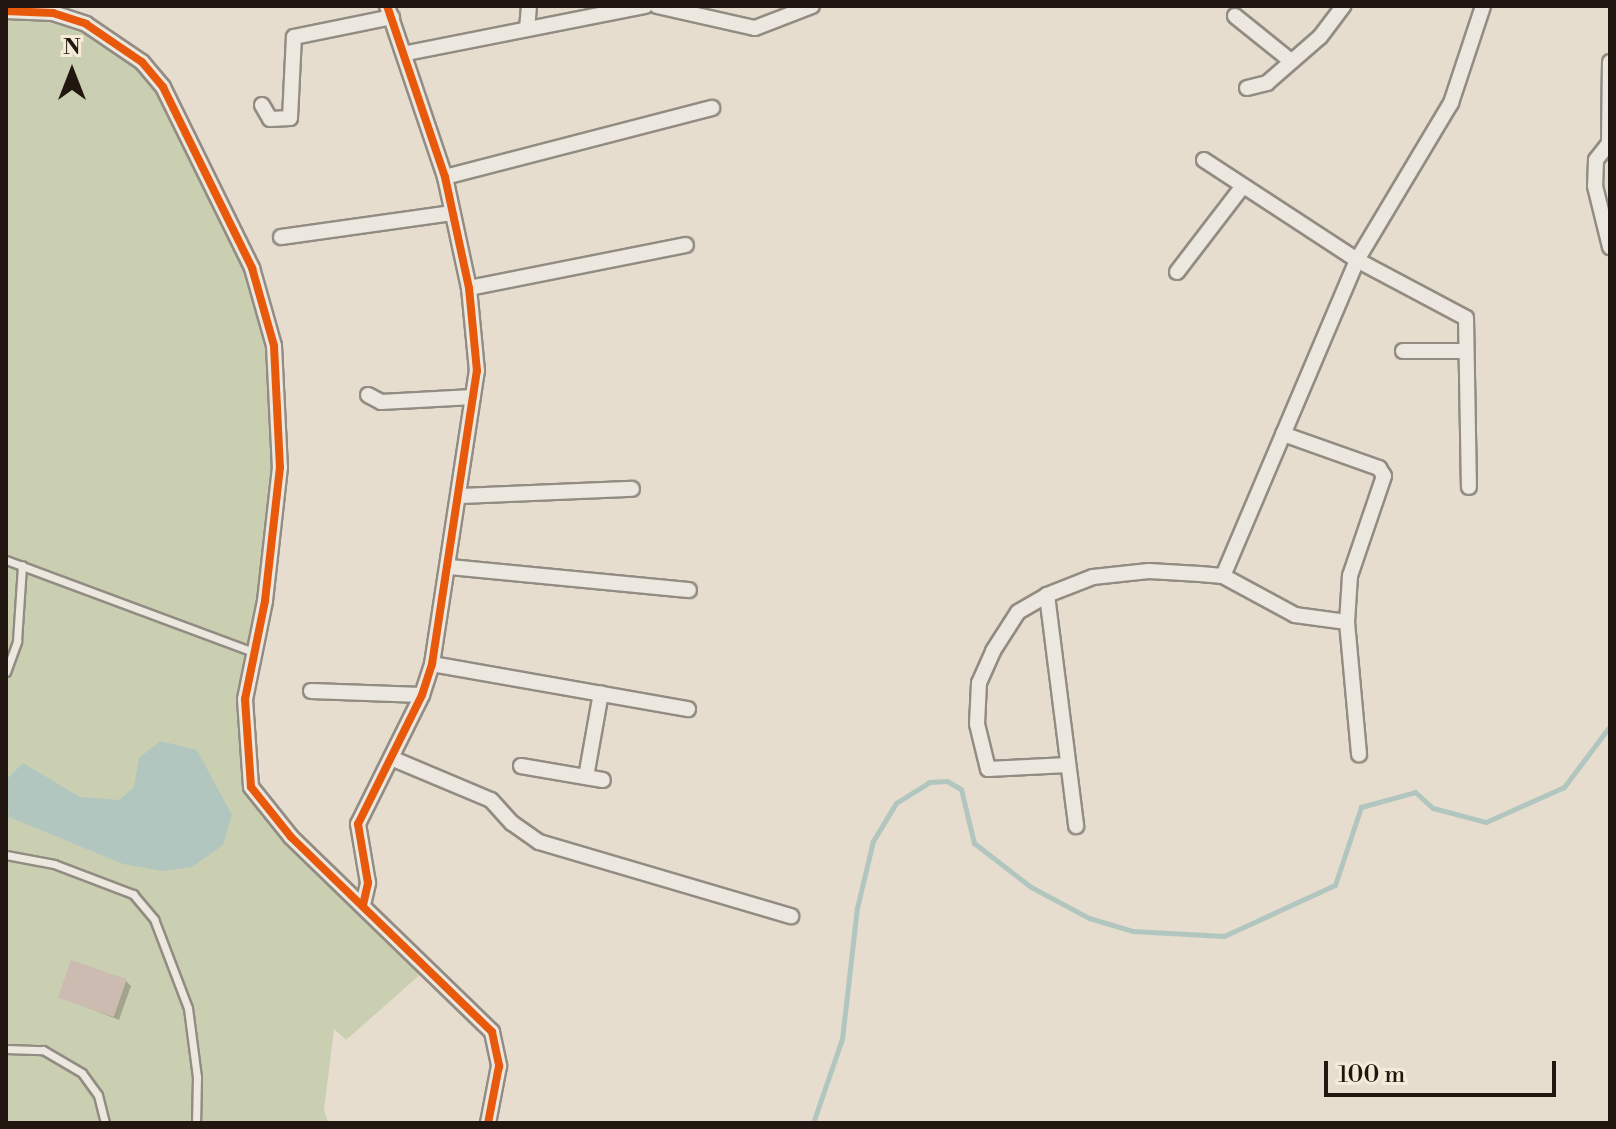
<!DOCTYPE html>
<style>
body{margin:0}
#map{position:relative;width:1616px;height:1129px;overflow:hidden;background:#e6ddce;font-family:"Libre Bodoni",serif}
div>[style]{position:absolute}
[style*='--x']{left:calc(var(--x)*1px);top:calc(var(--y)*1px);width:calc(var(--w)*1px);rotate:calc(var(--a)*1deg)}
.green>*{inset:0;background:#cacfb1}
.water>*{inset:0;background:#b2c6c0}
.shadow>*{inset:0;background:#0003}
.stream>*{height:5px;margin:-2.5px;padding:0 2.5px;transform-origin:2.5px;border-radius:2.5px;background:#b2c6c0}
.building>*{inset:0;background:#ccbbb1;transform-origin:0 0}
.roads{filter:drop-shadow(2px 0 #928c83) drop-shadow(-2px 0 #928c83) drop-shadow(0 2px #928c83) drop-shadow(0 -2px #928c83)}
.lane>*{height:7px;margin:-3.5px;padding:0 3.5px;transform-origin:3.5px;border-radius:3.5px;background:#ece7df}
.street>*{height:14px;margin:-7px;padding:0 7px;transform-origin:7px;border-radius:7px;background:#ece7df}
.cycleway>*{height:8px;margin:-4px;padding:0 4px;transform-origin:4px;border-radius:4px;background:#e8590c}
span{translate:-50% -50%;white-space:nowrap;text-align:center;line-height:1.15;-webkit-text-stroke:7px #f6ebd9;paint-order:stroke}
.frame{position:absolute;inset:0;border:8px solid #211710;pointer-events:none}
.north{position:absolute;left:32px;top:32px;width:80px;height:80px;-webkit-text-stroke:6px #f6ebd9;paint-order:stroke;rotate:0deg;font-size:22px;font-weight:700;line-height:32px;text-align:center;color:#211710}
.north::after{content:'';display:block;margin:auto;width:28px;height:36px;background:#211710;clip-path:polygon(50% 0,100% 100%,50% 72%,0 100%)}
.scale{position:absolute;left:1324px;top:1061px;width:232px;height:36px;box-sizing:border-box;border:4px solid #211710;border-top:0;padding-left:10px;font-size:24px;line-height:28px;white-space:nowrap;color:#211710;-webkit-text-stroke:6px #f6ebd9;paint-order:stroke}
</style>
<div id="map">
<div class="green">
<div style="clip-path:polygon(6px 17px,53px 19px,84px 29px,137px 66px,157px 89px,262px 310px,271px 364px,275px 471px,259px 600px,239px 697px,247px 790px,423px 972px,346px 1040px,334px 1029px,324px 1110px,328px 1123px,6px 1123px)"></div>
</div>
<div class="water">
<div style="clip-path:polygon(160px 741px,197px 750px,232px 815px,223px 845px,192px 867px,163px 871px,123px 864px,9px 817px,6px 780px,23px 763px,80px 797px,119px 800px,134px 787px,139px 758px)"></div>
</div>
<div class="shadow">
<div style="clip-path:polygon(126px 981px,131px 986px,119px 1020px,61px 997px)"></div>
</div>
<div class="stream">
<div style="--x:813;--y:1123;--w:89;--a:-71"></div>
<div style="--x:842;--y:1039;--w:132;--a:-83.5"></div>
<div style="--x:857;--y:908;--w:69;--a:-76.6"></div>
<div style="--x:873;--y:841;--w:44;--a:-58.8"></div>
<div style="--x:896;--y:803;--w:39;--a:-32"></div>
<div style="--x:929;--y:782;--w:18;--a:-3"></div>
<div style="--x:947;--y:781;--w:16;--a:30"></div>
<div style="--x:961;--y:789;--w:56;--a:76.5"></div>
<div style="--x:974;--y:843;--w:72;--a:37.7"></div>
<div style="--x:1031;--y:887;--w:66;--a:28.1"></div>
<div style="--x:1089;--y:918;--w:46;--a:16.5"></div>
<div style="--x:1133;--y:931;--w:91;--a:3.1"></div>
<div style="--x:1224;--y:936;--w:122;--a:-24.7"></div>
<div style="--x:1335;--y:885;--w:82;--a:-71.6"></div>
<div style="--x:1361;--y:807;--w:56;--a:-15.5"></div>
<div style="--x:1415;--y:792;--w:24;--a:42"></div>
<div style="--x:1433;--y:808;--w:55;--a:14.8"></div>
<div style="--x:1486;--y:822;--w:85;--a:-24.2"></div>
<div style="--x:1564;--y:787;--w:76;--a:-53"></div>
</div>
<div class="building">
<div style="left:71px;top:960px;width:59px;height:40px;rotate:19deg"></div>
</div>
<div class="roads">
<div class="lane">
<div style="--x:6;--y:560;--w:261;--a:20.4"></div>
<div style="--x:6;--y:672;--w:33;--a:-70"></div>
<div style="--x:17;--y:641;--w:76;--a:-86.2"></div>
<div style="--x:6;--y:855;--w:49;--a:10.6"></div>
<div style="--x:54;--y:864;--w:85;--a:20.8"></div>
<div style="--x:133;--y:894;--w:33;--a:50"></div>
<div style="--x:154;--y:919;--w:95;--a:69.1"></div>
<div style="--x:188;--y:1008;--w:70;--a:82.6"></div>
<div style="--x:197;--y:1077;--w:46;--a:91.2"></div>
<div style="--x:6;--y:1049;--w:37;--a:2"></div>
<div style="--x:43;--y:1050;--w:45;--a:30.5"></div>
<div style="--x:82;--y:1073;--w:27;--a:54"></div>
<div style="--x:98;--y:1095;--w:29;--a:76"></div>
</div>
<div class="street">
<div style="--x:657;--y:6;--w:100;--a:12.7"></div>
<div style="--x:755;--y:28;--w:61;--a:-21.1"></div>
<div style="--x:6;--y:11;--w:47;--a:2.4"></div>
<div style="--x:53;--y:13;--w:35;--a:18"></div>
<div style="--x:86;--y:24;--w:68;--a:34.2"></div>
<div style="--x:142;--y:62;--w:33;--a:50"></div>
<div style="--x:163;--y:87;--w:202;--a:63.8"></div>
<div style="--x:252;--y:268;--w:81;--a:74.2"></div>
<div style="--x:274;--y:346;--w:121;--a:87.2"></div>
<div style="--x:280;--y:467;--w:135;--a:96.4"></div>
<div style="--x:265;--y:601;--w:100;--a:101.5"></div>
<div style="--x:245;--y:699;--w:88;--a:86.1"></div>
<div style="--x:251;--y:787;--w:64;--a:51.3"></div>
<div style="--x:291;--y:837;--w:280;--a:44.1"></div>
<div style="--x:492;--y:1032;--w:35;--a:78"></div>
<div style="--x:499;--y:1066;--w:58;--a:100.9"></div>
<div style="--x:1235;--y:16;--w:72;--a:38.8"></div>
<div style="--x:527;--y:29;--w:23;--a:-85"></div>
<div style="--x:407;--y:53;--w:243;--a:-11.2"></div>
<div style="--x:1247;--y:88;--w:21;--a:-14"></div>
<div style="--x:1267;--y:83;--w:70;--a:-41"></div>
<div style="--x:1320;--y:37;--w:39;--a:-53"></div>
<div style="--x:262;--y:105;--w:16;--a:60"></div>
<div style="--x:270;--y:119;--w:20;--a:-3"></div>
<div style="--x:290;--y:118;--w:81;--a:-87.2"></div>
<div style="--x:294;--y:37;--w:100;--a:-11.5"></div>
<div style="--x:1610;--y:142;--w:23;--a:128"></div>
<div style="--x:1596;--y:160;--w:26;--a:92"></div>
<div style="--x:1595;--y:186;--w:63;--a:76.2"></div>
<div style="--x:1609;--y:143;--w:81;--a:-89.3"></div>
<div style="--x:1204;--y:160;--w:183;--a:33.2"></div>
<div style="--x:1357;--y:260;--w:123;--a:28"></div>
<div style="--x:1466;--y:318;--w:169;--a:89"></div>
<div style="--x:445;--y:177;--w:276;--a:-14.5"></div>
<div style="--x:281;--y:237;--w:173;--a:-8"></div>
<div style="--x:1177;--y:272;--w:108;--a:-52.5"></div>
<div style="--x:469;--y:288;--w:221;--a:-11.2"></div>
<div style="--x:1403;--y:351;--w:62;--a:0"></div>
<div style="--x:368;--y:395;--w:15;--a:28"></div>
<div style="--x:381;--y:402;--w:92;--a:-3.1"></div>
<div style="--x:1283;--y:434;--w:102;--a:19.5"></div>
<div style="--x:1379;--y:468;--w:9;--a:58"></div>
<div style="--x:1384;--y:476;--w:106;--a:108.8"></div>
<div style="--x:1350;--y:576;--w:46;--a:93.7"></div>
<div style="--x:1347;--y:622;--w:133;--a:84.8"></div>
<div style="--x:462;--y:496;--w:170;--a:-2.4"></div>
<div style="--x:449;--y:567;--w:241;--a:5.5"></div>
<div style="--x:1223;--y:576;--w:343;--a:-67"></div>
<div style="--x:1357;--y:260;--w:183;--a:-59.1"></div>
<div style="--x:1451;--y:103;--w:102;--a:-71.7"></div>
<div style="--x:1047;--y:595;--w:233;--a:82.8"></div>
<div style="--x:432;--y:664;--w:260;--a:10"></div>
<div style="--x:311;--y:691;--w:111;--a:2.1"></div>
<div style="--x:391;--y:758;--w:108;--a:22.8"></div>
<div style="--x:491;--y:800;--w:31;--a:48"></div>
<div style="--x:512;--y:823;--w:33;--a:35"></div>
<div style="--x:539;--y:842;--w:263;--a:16.4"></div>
<div style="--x:1068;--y:765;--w:80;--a:177.1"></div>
<div style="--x:988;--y:769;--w:46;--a:-103.7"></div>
<div style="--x:977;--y:724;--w:41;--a:-87.2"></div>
<div style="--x:979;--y:683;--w:35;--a:-66"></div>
<div style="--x:993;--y:651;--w:46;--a:-57.3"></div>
<div style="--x:1018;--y:612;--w:34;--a:-30"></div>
<div style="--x:1047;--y:595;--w:49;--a:-21.4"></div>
<div style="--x:1093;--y:577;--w:56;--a:-6.1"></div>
<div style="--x:1149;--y:571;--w:51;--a:3.4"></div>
<div style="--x:1200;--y:574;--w:23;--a:5"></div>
<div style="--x:1223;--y:576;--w:82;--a:28.4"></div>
<div style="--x:1295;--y:615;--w:52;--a:7.7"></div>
<div style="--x:521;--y:766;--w:83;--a:9.7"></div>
<div style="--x:586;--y:777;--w:85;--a:-79.9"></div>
<div style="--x:363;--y:905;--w:23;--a:-77"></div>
<div style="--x:368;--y:883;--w:60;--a:-99.6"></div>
<div style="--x:358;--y:824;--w:144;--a:-63.6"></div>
<div style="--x:422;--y:695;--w:33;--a:-72"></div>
<div style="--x:432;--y:664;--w:296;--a:-81.3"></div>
<div style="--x:477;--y:371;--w:83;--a:-95.5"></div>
<div style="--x:469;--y:288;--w:114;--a:-102.2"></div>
<div style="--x:445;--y:177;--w:181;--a:-108.7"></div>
</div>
</div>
<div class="cycleway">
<div style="--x:6;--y:11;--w:47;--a:2.4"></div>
<div style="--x:53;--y:13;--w:35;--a:18"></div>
<div style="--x:86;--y:24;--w:68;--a:34.2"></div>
<div style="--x:142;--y:62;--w:33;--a:50"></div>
<div style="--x:163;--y:87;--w:202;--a:63.8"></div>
<div style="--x:252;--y:268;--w:81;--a:74.2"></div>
<div style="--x:274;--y:346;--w:121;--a:87.2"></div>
<div style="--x:280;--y:467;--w:135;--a:96.4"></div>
<div style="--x:265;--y:601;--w:100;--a:101.5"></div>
<div style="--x:245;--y:699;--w:88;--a:86.1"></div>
<div style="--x:251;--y:787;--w:64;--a:51.3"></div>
<div style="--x:291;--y:837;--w:280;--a:44.1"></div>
<div style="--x:492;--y:1032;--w:35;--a:78"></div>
<div style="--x:499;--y:1066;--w:58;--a:100.9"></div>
<div style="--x:363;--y:905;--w:23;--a:-77"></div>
<div style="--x:368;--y:883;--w:60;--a:-99.6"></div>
<div style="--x:358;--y:824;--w:144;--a:-63.6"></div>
<div style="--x:422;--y:695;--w:33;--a:-72"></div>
<div style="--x:432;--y:664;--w:296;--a:-81.3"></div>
<div style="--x:477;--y:371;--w:83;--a:-95.5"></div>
<div style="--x:469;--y:288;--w:114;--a:-102.2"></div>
<div style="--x:445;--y:177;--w:181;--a:-108.7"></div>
</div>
<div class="frame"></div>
<div class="north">N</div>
<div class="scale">100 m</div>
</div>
